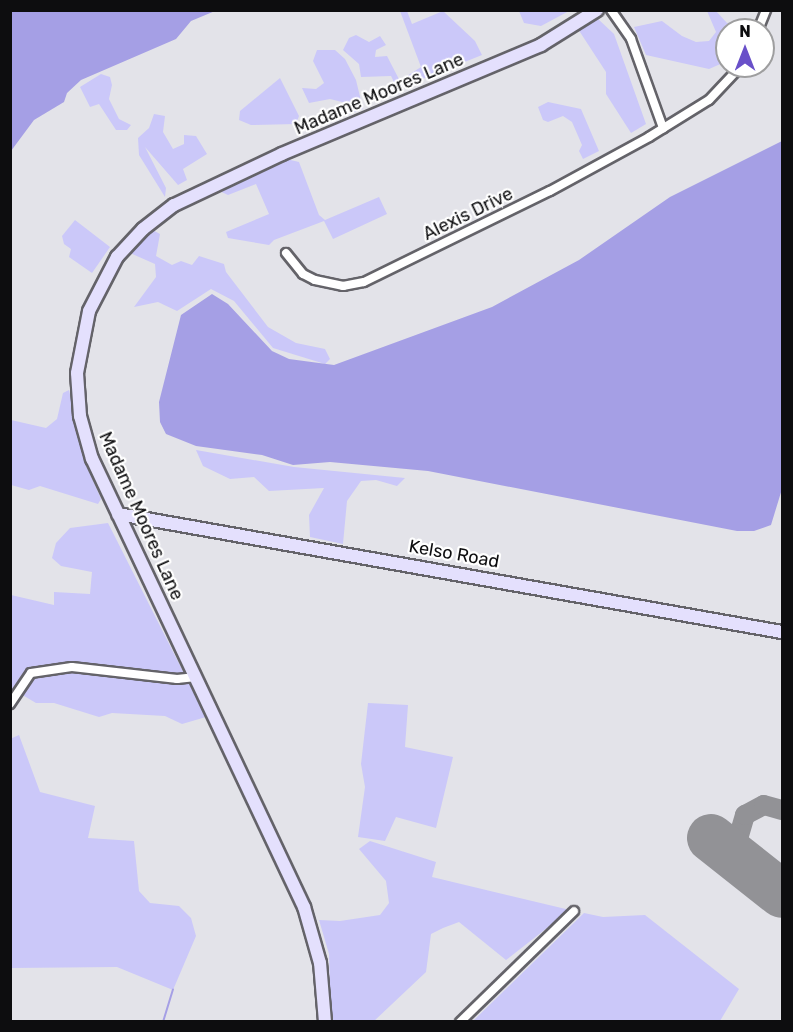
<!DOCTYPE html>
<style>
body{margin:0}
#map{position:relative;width:793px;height:1032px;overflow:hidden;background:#e3e3e9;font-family:Rubik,sans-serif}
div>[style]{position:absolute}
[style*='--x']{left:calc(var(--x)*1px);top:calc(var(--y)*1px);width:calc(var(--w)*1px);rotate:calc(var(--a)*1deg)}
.green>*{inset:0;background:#cbc8f9}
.water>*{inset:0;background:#a59fe5}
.stream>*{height:2px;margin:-1px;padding:0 1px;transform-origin:1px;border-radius:1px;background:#a59fe5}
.taxiway>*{height:20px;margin:-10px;padding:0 10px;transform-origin:10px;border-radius:10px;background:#929296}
.runway>*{height:48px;margin:-24px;padding:0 24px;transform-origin:24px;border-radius:24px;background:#929296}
.roads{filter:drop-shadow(2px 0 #646369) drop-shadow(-2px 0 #646369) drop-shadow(0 2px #646369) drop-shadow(0 -2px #646369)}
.street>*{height:8px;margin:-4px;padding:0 4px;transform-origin:4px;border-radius:4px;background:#fff}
.secondary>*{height:12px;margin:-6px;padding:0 6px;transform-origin:6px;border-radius:6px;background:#e4e0fd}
span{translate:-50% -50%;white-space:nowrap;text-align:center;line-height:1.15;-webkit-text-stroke:4.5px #fff;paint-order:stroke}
.street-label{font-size:18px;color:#0d0d0f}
.frame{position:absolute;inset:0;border:12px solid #0d0d0f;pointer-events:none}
.north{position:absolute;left:715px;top:18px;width:60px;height:60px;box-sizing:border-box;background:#fff;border:2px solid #9e9e9f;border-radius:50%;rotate:0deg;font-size:16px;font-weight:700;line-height:24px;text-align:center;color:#0d0d0f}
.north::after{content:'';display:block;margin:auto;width:21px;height:27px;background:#6950c9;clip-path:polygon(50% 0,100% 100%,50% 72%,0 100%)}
</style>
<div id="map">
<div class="green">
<div style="clip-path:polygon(400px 11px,407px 11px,412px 24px,443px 11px,475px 41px,482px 55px,410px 84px,407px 76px,421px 67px)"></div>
<div style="clip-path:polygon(519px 11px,569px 11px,541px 26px,524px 23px)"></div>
<div style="clip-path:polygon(707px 11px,716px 11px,727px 23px,738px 22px,738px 30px,727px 30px,725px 62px,709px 69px,646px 55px,634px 27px,662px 21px,682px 36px,696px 42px,709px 41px,716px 32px)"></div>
<div style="clip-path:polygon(597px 18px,614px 34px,646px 124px,631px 133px,606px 94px,606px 72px,578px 29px)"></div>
<div style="clip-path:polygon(356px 35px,369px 42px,380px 36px,386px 45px,376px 50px,375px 57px,387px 56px,403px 87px,397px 88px,391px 76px,361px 77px,359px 64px,343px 50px,349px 38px)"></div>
<div style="clip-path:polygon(317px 50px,335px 50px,345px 59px,356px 80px,363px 109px,340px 117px,338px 111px,348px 108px,346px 103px,330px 99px,309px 103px,302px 88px,316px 89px,324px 83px,313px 61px)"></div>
<div style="clip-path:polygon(101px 74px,110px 77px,112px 85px,109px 99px,119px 119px,131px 125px,127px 130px,116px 130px,99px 104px,90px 107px,80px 87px)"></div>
<div style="clip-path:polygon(280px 78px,299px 116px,296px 124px,251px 125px,239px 120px,240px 111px)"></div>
<div style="clip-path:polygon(548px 102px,581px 109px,599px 151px,583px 159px,579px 151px,582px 145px,572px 122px,563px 116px,548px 122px,543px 120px,538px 107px)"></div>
<div style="clip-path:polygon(154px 114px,165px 116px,163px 132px,173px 149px,184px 144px,184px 135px,196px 136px,207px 154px,183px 169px,187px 180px,178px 185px,145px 147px,166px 188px,165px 197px,139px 155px,138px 138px,149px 128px)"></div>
<div style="clip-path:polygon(282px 158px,299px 162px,319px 215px,325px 220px,379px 197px,387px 214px,333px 239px,324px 221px,274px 240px,269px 245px,228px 238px,226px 232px,269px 214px,256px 184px,228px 195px,215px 189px)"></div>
<div style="clip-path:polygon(75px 220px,110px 247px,92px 273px,69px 257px,71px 249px,64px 244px,62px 236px)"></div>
<div style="clip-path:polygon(149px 228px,160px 234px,156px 256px,172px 265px,181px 261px,192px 265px,199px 256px,224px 264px,226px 272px,268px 327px,296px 343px,325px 349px,330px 359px,325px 364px,273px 348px,234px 301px,211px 289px,177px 311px,158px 302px,134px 307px,156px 277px,155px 264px,130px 253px)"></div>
<div style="clip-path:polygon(69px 390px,86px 464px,101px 499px,98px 504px,40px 486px,29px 490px,11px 485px,11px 420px,46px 428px,57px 419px,63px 393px)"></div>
<div style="clip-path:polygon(196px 450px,294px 467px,405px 478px,397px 486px,376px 480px,361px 481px,347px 501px,343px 544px,310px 537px,309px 515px,324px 488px,269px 491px,254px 477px,230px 479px,203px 466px)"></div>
<div style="clip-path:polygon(108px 523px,206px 717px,182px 724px,165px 716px,112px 713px,99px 717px,54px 703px,36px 703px,14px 690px,11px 695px,11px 595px,54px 605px,54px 592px,90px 594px,92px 572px,61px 566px,52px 558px,56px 543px,70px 528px)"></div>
<div style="clip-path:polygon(368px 703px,408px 705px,405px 747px,453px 757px,436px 828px,396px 817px,385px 841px,358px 837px,365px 787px,361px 764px)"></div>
<div style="clip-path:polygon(19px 735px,40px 792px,95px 806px,88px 838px,134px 841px,139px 891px,150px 903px,179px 906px,191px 918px,196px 936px,173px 990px,117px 967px,11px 968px,10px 739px)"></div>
<div style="clip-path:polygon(370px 841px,436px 862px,432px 877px,570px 910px,506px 960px,459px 922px,443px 928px,431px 934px,426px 972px,373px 1022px,331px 1021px,329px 954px,319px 920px,340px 921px,380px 915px,389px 903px,386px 881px,359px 849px)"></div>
<div style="clip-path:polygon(584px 913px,603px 917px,645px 915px,739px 989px,720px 1021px,473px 1021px)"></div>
</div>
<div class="water">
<div style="clip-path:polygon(11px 10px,215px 10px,215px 11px,191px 21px,176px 39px,81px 80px,67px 93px,64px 102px,34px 120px,11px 151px)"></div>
<div style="clip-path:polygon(782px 141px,782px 489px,771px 525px,754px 531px,737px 531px,428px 471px,330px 462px,293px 465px,262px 455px,196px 446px,166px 434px,160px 422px,159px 402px,181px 315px,212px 294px,228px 304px,272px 351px,289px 359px,334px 365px,492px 307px,579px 260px,670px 197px)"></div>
</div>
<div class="stream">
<div style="--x:163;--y:1022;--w:34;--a:-73"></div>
</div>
<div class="taxiway">
<div style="--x:733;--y:856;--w:43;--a:-73.7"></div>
<div style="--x:745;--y:815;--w:21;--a:-28"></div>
<div style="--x:764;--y:805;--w:19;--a:16"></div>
</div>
<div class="runway">
<div style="--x:711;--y:838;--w:90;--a:38.3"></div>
</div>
<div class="roads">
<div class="street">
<div style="--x:611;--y:10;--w:35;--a:55"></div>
<div style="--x:631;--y:39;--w:95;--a:70.2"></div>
<div style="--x:758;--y:30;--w:22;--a:-68"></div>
<div style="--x:286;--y:253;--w:27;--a:51"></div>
<div style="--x:303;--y:274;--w:13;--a:27"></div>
<div style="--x:315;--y:280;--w:29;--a:12"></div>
<div style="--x:343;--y:286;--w:21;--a:-11"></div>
<div style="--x:364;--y:282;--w:207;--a:-26.1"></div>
<div style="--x:550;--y:191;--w:113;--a:-28.6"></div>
<div style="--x:649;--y:137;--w:70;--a:-31.7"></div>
<div style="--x:709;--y:100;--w:47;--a:-46.7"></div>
<div style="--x:10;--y:704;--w:37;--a:-56"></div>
<div style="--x:31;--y:673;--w:41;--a:-8.3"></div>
<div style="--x:72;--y:667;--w:106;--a:6.5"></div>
<div style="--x:177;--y:679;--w:19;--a:-6"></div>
<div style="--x:460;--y:1022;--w:159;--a:-44.2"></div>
</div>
<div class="secondary">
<div style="--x:118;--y:514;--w:674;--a:10.08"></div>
<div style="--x:325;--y:1022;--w:59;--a:-94.8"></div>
<div style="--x:320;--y:963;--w:58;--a:-105.9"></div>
<div style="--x:304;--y:907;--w:496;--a:-115.3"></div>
<div style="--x:92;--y:459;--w:45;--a:-105.6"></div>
<div style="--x:80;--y:416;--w:43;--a:-94"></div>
<div style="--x:77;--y:373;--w:63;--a:-79"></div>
<div style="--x:89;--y:311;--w:61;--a:-62.6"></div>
<div style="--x:117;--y:257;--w:38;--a:-47"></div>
<div style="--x:143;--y:229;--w:39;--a:-38"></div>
<div style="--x:174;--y:205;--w:119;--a:-25.3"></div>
<div style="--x:282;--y:154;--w:281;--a:-22.8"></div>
<div style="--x:541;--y:45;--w:66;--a:-32"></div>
</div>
</div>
<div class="street-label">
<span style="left:379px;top:94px;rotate:-23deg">Madame Moores Lane</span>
<span style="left:468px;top:214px;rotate:-26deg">Alexis Drive</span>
<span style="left:141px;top:516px;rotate:66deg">Madame Moores Lane</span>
<span style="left:454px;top:554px;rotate:10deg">Kelso Road</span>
</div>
<div class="frame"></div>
<div class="north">N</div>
</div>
